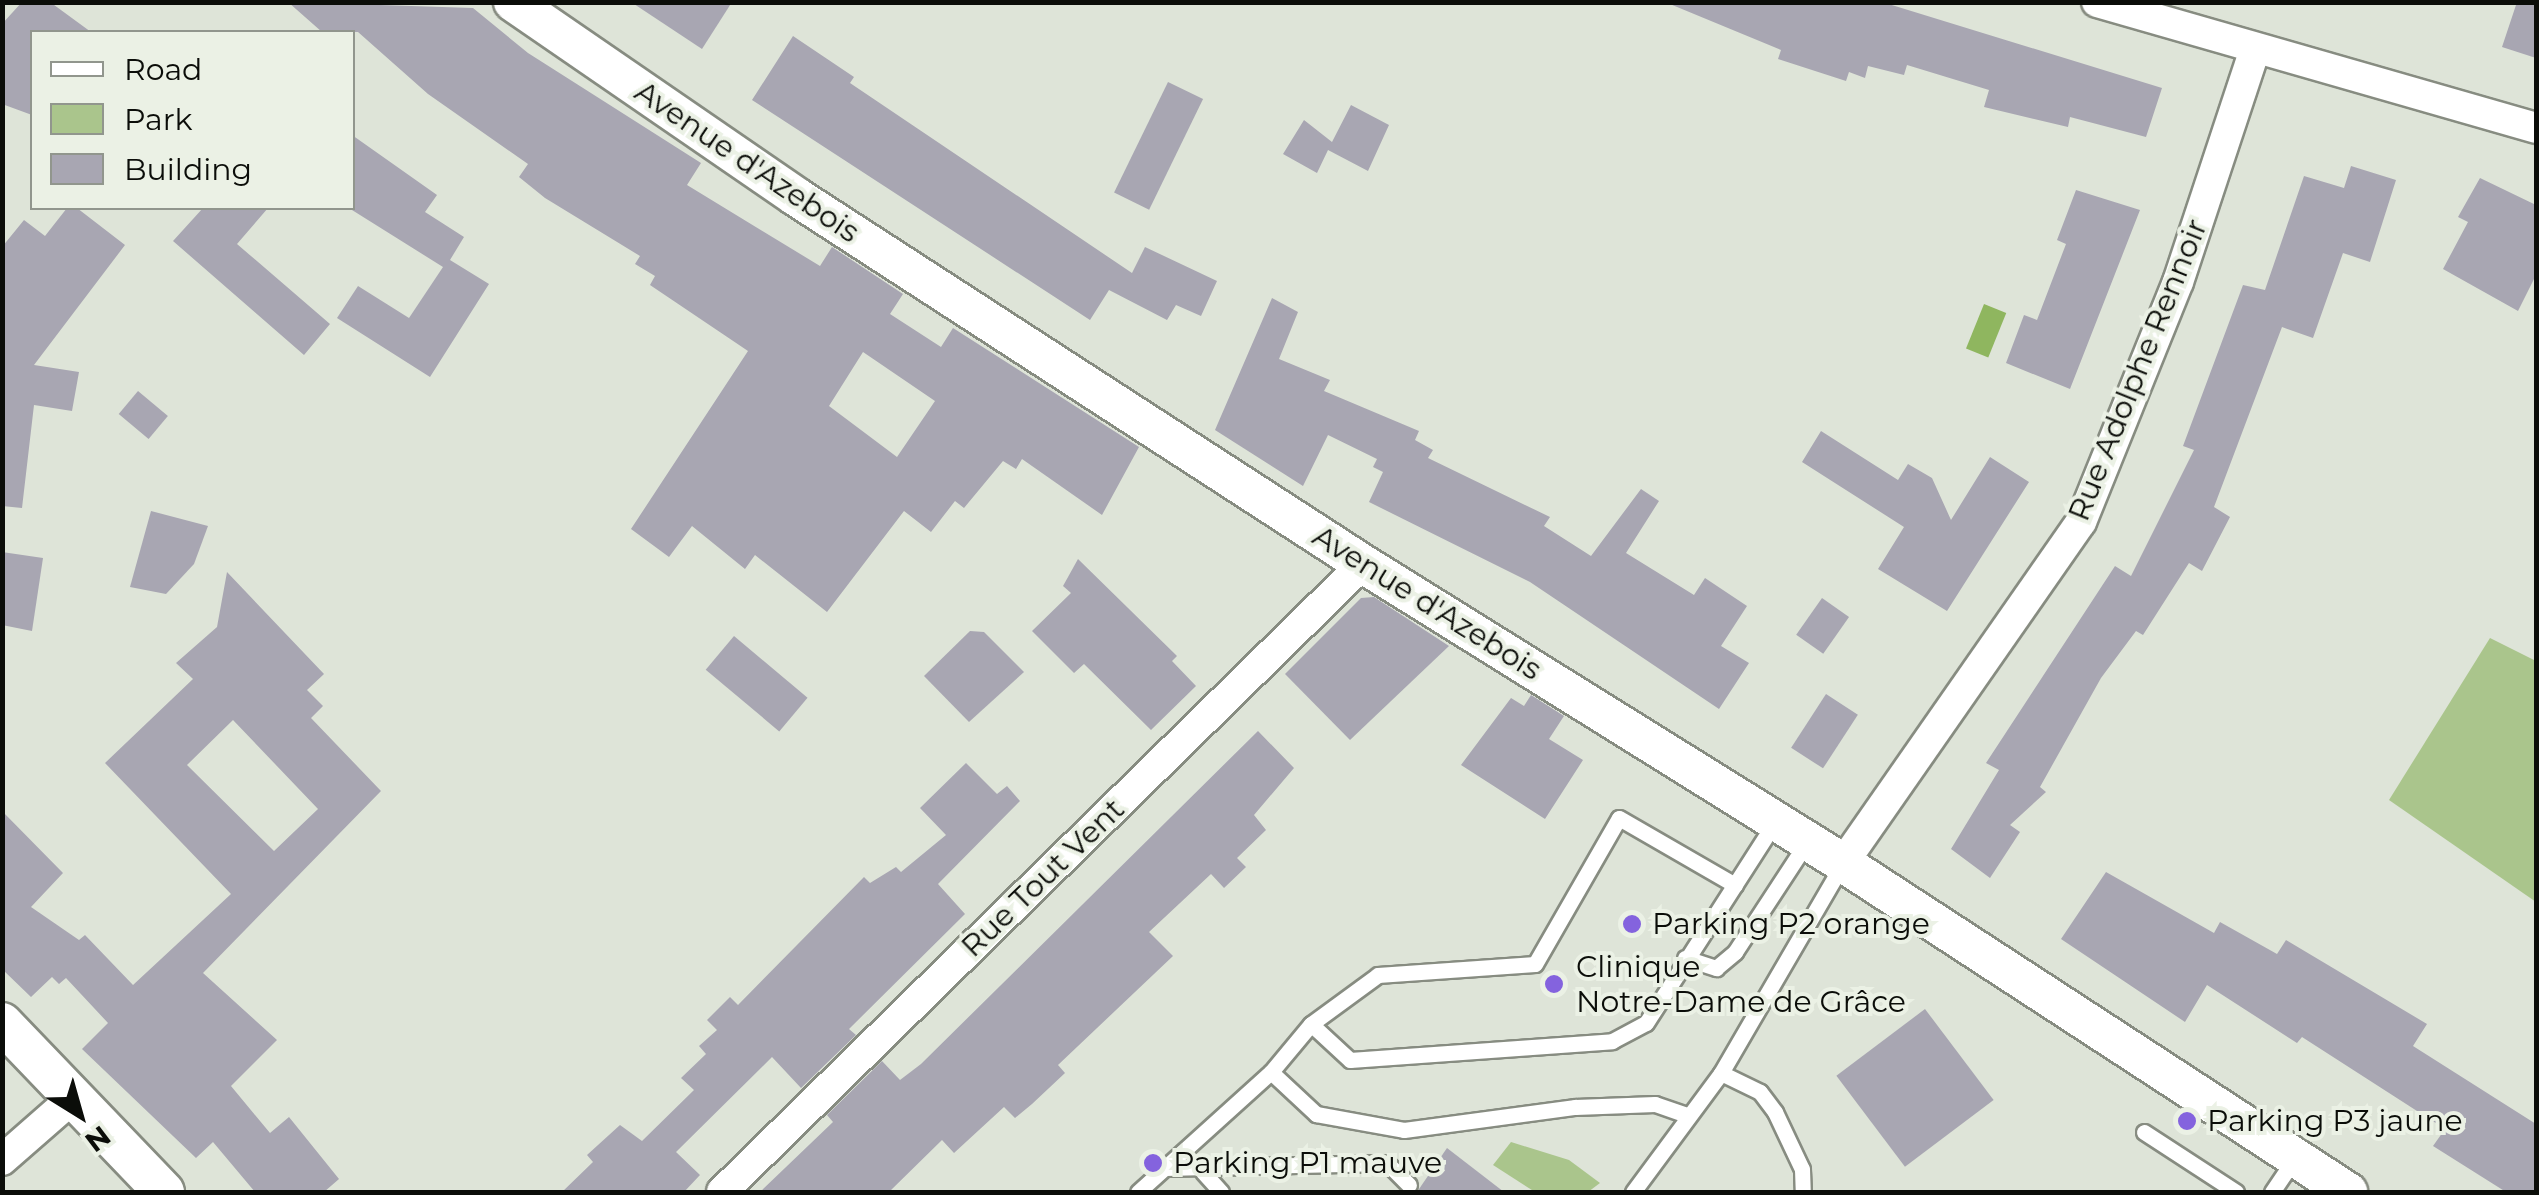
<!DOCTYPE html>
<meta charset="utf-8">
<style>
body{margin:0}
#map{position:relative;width:2539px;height:1195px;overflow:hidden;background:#dee4d8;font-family:Montserrat,sans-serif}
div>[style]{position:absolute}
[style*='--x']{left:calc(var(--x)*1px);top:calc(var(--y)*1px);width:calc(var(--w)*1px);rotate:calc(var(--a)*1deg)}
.green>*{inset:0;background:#aac58c}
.water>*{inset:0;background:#8fb65f;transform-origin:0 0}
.building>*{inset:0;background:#a8a6b2;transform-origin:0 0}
.roads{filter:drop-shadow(2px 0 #878c81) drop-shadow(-2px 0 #878c81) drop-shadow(0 2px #878c81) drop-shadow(0 -2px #878c81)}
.service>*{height:15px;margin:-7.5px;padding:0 7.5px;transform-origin:7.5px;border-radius:7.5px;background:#fff}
.minor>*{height:30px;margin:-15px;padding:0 15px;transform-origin:15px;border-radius:15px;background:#fff}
.tertiary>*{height:38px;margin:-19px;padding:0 19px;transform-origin:19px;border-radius:19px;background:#fff}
.secondary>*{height:40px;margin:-20px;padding:0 20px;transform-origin:20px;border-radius:20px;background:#fff}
.dots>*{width:28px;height:28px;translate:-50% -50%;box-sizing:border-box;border:5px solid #ebf1e5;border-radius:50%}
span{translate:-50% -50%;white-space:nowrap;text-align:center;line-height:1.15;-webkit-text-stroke:8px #ebf1e5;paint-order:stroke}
.street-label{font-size:30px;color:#0b0d09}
.poi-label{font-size:30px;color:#0b0d09}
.left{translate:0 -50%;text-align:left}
.frame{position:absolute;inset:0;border:5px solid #0b0d09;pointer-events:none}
.legend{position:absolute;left:30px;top:30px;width:325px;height:180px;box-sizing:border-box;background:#ebf1e5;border:2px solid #91968d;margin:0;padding:12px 18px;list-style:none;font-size:30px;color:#0b0d09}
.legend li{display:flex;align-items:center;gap:20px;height:50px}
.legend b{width:50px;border:2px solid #91968d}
.north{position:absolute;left:30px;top:1065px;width:100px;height:100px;-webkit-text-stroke:8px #ebf1e5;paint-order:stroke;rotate:143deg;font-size:28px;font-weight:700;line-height:40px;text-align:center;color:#0b0d09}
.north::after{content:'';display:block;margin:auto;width:35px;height:45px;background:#0b0d09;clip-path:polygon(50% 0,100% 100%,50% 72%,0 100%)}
</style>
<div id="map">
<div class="green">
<div style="clip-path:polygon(2490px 638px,2536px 661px,2536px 902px,2389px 800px)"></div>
<div style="clip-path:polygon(1511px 1142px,1569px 1160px,1600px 1183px,1588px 1192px,1535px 1192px,1493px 1165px)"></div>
</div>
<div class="water">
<div style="left:1984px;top:304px;width:24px;height:48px;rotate:22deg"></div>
</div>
<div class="building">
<div style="clip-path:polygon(22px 2px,50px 2px,91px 32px,32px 32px,32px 115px,2px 104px,2px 24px)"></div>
<div style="clip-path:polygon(evenodd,288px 2px,473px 8px,528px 53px,701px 163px,687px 185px,820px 266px,832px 247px,903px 294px,890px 314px,941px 347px,953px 328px,1139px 447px,1102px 515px,1022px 459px,1016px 469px,1003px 461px,964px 508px,955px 501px,931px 532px,904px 511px,827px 612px,755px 555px,745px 569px,692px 526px,669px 557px,631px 529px,748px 351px,650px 285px,655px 276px,635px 264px,640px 256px,545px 198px,519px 177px,528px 164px,428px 94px,358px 32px,322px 32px,288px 2px,863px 352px,935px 401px,897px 457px,829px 406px,863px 352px)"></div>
<div style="clip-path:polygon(631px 2px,732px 2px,702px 49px)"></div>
<div style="clip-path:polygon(1665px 2px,1882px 2px,2162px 88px,2146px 137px,2070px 117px,2068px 127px,1984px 107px,1989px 90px,1907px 65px,1904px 75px,1868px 66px,1865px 78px,1849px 72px,1846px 81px,1778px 59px,1781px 50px)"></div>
<div style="clip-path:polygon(2517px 2px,2536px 2px,2536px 58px,2502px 47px)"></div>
<div style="clip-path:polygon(793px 36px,854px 77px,850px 83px,1132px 273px,1145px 247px,1217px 281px,1201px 316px,1176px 305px,1167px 320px,1109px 290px,1090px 320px,752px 100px)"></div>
<div style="left:1168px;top:82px;width:39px;height:123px;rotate:26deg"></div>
<div style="clip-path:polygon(1351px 105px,1389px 125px,1368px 171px,1328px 150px,1317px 173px,1283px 154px,1304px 120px,1332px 142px)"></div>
<div style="clip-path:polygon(352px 135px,437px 195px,425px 212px,464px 237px,450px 260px,489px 284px,430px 377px,337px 318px,358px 286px,409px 318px,443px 267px,352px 210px)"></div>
<div style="clip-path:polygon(2351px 166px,2396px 180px,2370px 262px,2343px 253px,2313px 338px,2282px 327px,2214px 507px,2230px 517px,2202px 571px,2189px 563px,2143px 635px,2136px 631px,2101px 678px,2040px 787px,2046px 792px,2010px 825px,2020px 832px,1990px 878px,1951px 849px,1999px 770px,1986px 763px,2115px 566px,2131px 576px,2194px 450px,2183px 446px,2243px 285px,2265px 290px,2304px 176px,2344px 188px)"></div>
<div style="clip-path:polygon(2480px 178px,2536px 205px,2536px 275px,2518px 311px,2443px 269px,2468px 222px,2458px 217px)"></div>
<div style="clip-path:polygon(2076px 190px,2140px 210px,2070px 389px,2006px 363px,2024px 315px,2037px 320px,2066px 244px,2057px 240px)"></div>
<div style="clip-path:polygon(67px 208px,77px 208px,125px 245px,34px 365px,79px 372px,72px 411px,34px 405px,22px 508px,2px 506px,2px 247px,24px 220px,45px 236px)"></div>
<div style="clip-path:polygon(203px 208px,268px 208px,237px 244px,330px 324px,304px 355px,173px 241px)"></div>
<div style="clip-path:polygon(1272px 298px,1298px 312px,1279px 359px,1330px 380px,1324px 391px,1419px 431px,1415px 440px,1433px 450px,1428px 458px,1550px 517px,1544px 526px,1591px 556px,1641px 489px,1659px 501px,1626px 553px,1694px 595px,1705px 578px,1747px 606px,1721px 646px,1749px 663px,1719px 709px,1530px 582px,1369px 502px,1383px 472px,1373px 467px,1377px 459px,1328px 435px,1303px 486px,1215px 430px)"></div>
<div style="left:138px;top:391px;width:39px;height:30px;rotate:40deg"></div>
<div style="clip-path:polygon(1821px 431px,1898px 480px,1908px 464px,1932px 478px,1951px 520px,1990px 457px,2029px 482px,1947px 611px,1878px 569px,1904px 527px,1802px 462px)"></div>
<div style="clip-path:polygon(151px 511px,208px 526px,194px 564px,166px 594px,130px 587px)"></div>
<div style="clip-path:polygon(2px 552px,43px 558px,32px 631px,2px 625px)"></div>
<div style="clip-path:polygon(1078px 559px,1177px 656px,1172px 661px,1196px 686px,1151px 730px,1084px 664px,1074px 673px,1032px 631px,1071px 593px,1063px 586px)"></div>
<div style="clip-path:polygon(evenodd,227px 572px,324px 674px,307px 690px,323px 706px,311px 718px,381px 791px,203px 973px,277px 1040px,231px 1086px,270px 1133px,289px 1117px,339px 1179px,324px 1192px,255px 1192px,213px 1142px,196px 1158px,82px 1049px,108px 1023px,66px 978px,59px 984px,52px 977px,31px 997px,2px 969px,2px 811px,63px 873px,31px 907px,79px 940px,85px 935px,133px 985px,231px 894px,105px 763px,193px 679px,176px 663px,217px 627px,227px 572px,233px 720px,318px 809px,274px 851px,187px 765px,233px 720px)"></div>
<div style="clip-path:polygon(1374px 597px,1449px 646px,1350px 740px,1285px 674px,1361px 598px)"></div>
<div style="left:1822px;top:598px;width:33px;height:45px;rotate:35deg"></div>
<div style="clip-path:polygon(970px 631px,984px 632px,1024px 672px,969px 722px,924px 676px)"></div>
<div style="left:734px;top:636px;width:96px;height:44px;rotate:40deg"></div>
<div style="left:1826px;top:694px;width:38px;height:64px;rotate:33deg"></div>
<div style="clip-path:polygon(1531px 695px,1564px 716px,1549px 739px,1583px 760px,1545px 819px,1461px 765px,1511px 698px,1524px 706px)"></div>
<div style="clip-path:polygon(1258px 731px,1294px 768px,1254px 815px,1266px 830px,1237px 858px,1246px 867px,1224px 888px,1211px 874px,1149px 932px,1173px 956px,1058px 1065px,1065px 1073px,1032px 1104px,1015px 1118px,1004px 1107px,954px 1153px,942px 1140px,889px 1192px,760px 1192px,833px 1122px,827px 1115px,882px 1061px,900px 1080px,921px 1064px)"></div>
<div style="clip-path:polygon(966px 763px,997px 794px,1007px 786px,1020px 801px,938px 884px,965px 914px,849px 1029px,856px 1035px,801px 1088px,772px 1057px,676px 1152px,700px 1175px,684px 1192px,562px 1192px,593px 1162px,587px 1155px,620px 1125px,642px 1141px,694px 1090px,681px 1078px,706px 1054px,699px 1046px,717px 1030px,707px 1020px,730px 997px,738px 1005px,864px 877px,870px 883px,896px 867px,901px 872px,946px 835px,920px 808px)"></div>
<div style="clip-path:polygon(2106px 872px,2214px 933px,2220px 922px,2277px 954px,2286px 940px,2427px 1024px,2413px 1046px,2536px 1124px,2536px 1192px,2506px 1192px,2433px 1146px,2445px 1129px,2302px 1037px,2297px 1043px,2207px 985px,2185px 1022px,2061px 939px)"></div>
<div style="left:1925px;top:1009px;width:114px;height:111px;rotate:53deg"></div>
<div style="clip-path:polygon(1447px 1148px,1504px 1192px,1417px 1192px)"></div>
</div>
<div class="roads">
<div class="service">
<div style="--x:1685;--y:958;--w:33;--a:18"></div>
<div style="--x:1716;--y:968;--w:25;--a:-40"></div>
<div style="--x:1735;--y:952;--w:131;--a:-56.8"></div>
<div style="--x:1311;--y:1024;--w:53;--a:42.7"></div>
<div style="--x:1350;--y:1060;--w:263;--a:-4.1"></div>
<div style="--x:1612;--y:1041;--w:38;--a:-28"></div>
<div style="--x:1646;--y:1023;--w:239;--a:-57.3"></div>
<div style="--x:1271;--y:1072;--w:62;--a:43"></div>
<div style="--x:1316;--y:1114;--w:89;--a:10.3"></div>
<div style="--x:1404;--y:1130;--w:173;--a:-7.7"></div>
<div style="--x:1575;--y:1107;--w:80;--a:-2.1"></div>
<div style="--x:1655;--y:1104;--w:34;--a:19"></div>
<div style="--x:1721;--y:1073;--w:243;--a:-59.8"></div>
<div style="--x:2144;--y:1132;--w:110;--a:33.1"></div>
<div style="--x:1164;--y:1168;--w:223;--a:-1.3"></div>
<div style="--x:1387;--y:1163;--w:31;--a:45"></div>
<div style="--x:1203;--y:1172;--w:27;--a:48"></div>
<div style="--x:1138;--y:1192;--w:179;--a:-42.1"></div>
<div style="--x:1271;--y:1072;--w:62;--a:-50.2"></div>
<div style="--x:1311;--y:1024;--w:83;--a:-36.2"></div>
<div style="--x:1378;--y:975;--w:157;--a:-4"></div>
<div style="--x:1535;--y:964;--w:168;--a:-60.1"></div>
<div style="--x:1619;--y:818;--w:134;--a:30"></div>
<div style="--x:1633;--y:1192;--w:148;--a:-53.5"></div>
<div style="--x:1721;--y:1073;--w:43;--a:26"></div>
<div style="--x:1760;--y:1092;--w:25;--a:53"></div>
<div style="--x:1775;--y:1112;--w:63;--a:64.7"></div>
<div style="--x:1802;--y:1169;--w:23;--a:88"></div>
<div style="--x:2272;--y:1192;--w:41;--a:-55.9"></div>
</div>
<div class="minor">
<div style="--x:2097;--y:2;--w:457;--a:16"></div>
<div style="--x:1843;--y:863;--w:416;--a:-55.1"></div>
<div style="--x:2081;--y:522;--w:259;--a:-68"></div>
<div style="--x:2178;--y:282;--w:242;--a:-71.7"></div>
<div style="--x:2;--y:1160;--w:97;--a:-41.2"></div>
<div style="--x:722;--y:1192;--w:897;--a:-44.41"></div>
</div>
<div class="tertiary">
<div style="--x:513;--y:2;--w:342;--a:34.5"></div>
<div style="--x:795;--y:196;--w:677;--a:32.94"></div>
<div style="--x:1363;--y:564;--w:566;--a:31.92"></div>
<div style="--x:1843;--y:863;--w:603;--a:33.08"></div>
</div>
<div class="secondary">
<div style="--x:2;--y:1023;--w:234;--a:46.2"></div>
</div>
</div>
<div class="dots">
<div style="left:1632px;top:924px;background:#8463de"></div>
<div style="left:1554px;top:984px;background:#8463de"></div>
<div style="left:2187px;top:1121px;background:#8463de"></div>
<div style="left:1153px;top:1163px;background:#8463de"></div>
</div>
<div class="street-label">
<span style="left:747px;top:162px;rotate:34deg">Avenue d'Azebois</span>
<span style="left:2138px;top:370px;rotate:-68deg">Rue Adolphe Rennoir</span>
<span style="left:1427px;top:603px;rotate:32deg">Avenue d'Azebois</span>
<span style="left:1043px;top:878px;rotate:-44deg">Rue Tout Vent</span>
</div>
<div class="poi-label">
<span class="left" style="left:1652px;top:924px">Parking P2 orange</span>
<span class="left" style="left:1576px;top:984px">Clinique<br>Notre-Dame de Grâce</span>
<span class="left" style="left:2207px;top:1121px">Parking P3 jaune</span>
<span class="left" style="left:1173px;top:1163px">Parking P1 mauve</span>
</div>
<div class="frame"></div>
<ul class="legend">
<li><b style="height:12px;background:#fff"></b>Road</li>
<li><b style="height:28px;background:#aac58c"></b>Park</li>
<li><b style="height:28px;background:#a8a6b2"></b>Building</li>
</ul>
<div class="north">N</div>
</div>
